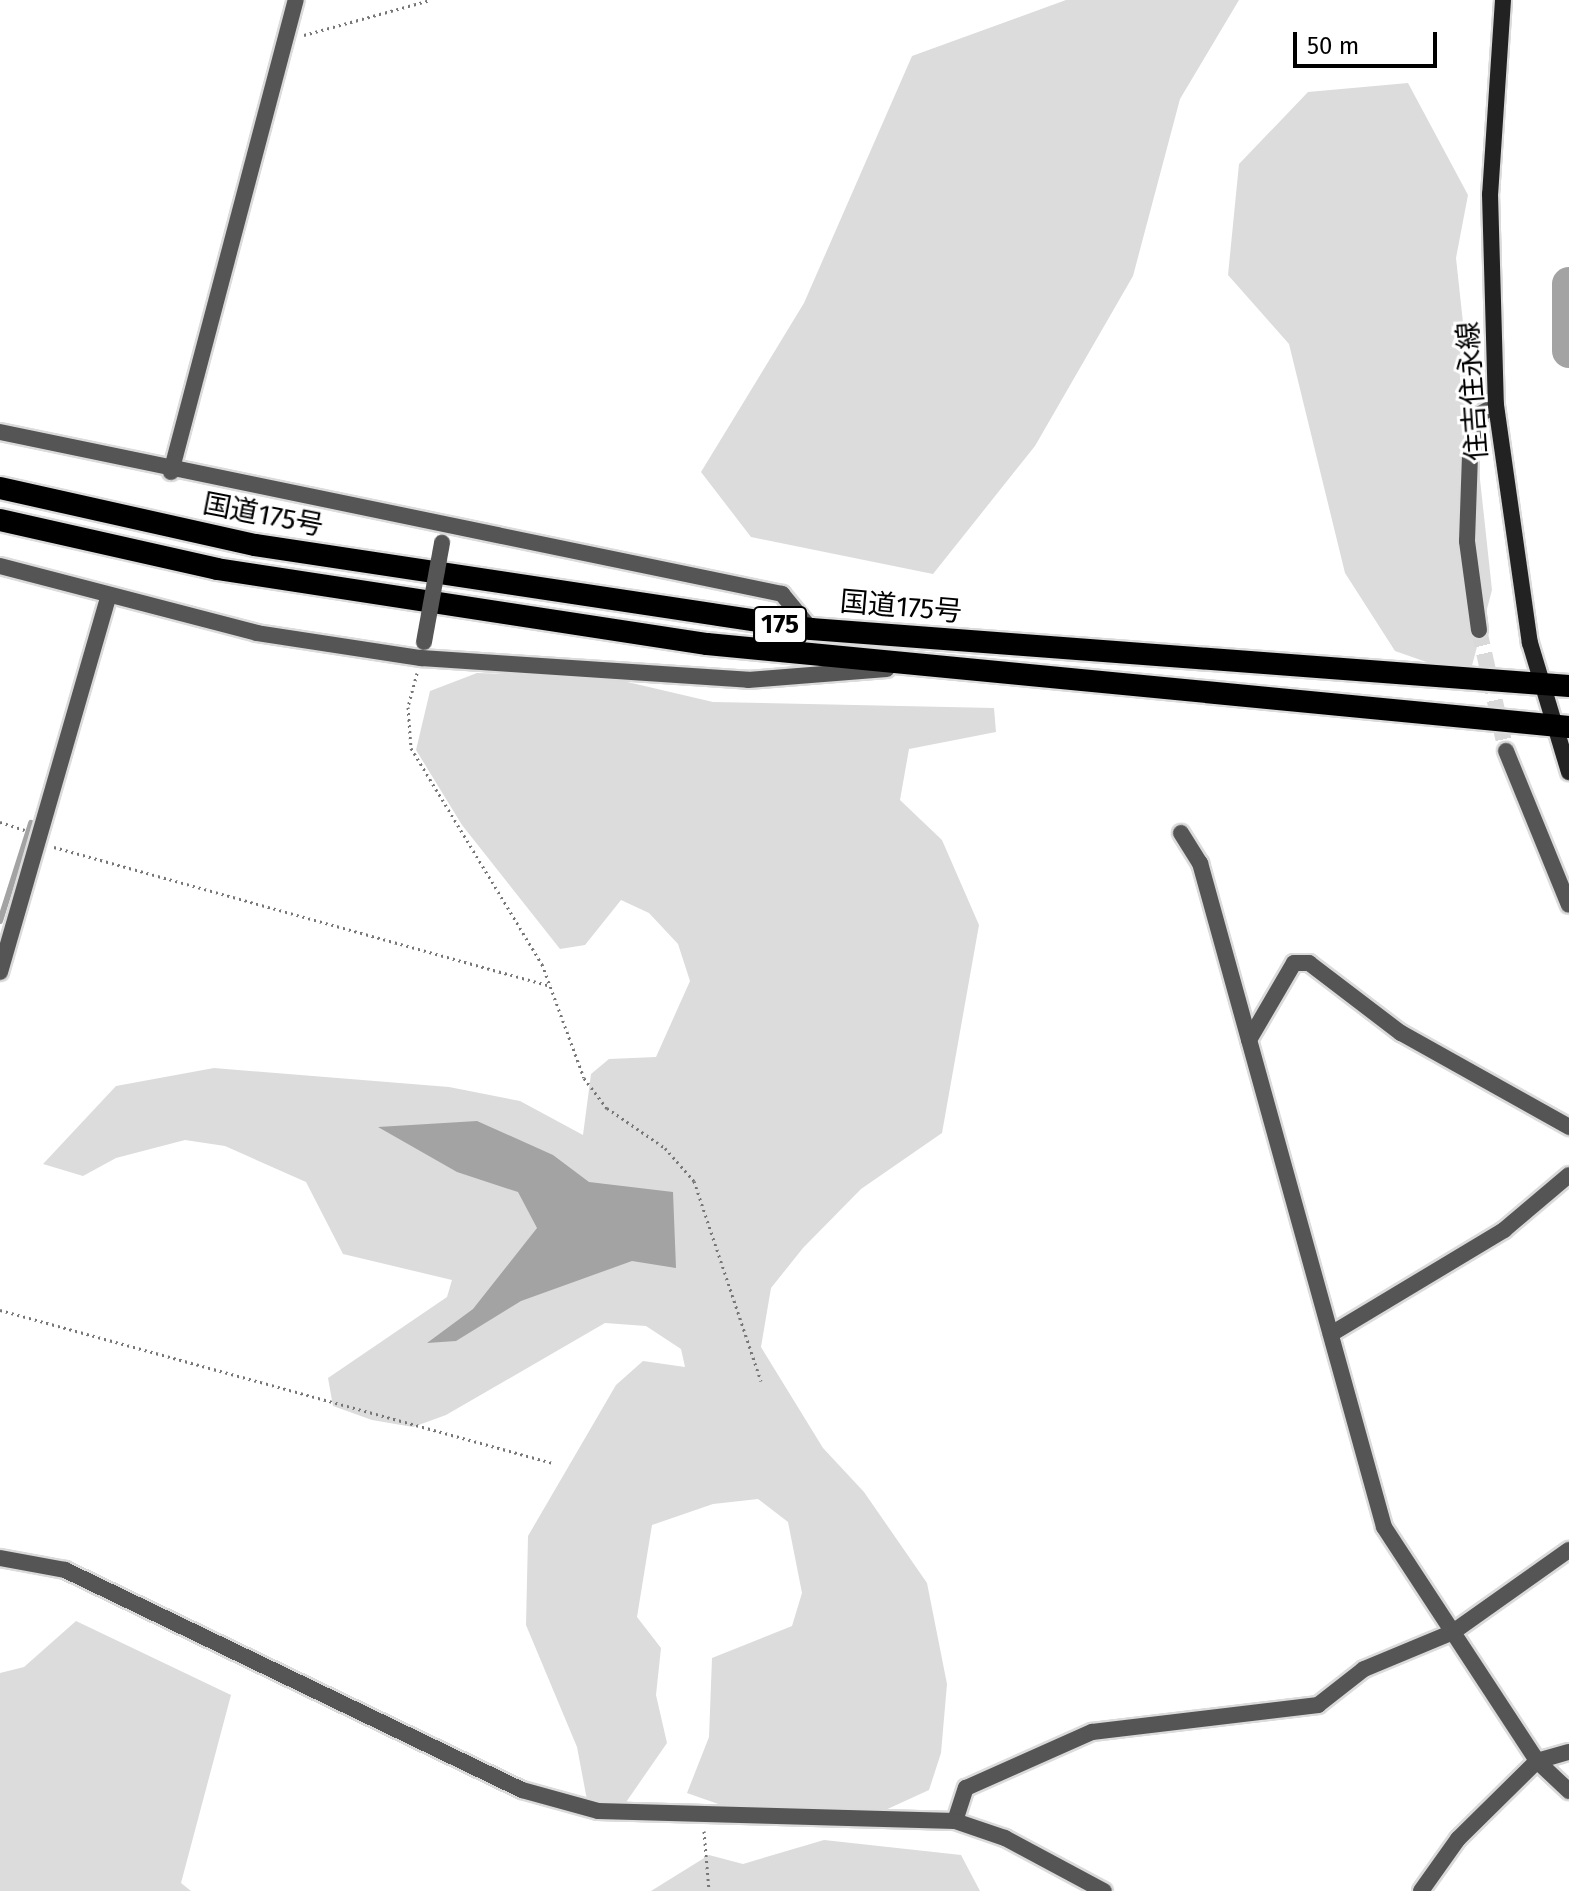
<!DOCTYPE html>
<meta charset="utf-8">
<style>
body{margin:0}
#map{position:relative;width:1569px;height:1891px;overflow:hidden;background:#fff;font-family:"Fira Sans","Noto Sans JP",sans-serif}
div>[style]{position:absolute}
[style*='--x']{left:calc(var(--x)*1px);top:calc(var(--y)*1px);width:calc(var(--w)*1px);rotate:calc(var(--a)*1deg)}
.green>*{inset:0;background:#dcdcdc}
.water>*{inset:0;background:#a3a3a3}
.stream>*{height:6px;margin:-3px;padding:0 3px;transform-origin:3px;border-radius:3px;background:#a3a3a3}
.river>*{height:34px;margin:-17px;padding:0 17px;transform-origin:17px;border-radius:17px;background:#a3a3a3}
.minor-tunnel>*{height:16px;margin-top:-8px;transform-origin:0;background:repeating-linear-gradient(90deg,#d9d9d9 0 16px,transparent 0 24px)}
.path>*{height:3px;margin-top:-1.5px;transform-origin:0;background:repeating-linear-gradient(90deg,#777 0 2px,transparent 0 6px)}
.roads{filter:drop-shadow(2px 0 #dbdbdb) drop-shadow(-2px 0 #dbdbdb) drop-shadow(0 2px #dbdbdb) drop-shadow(0 -2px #dbdbdb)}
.minor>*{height:16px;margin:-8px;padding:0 8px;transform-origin:8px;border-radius:8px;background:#555}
.tertiary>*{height:16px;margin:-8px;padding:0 8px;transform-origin:8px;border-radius:8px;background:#555}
.secondary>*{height:16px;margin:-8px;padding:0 8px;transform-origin:8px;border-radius:8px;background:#222}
.trunk>*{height:22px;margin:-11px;padding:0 11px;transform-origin:11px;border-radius:11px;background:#000}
.minor-bridge>*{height:16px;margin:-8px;padding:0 8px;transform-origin:8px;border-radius:8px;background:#555}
span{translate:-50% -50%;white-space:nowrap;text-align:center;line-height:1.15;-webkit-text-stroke:6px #fff;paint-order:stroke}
.shield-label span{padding:2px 6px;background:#fff;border:2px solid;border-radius:6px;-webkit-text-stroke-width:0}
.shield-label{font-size:26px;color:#000;font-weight:700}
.street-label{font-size:28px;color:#000}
.scale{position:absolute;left:1293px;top:32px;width:144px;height:36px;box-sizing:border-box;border:4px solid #000;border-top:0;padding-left:10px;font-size:24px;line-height:28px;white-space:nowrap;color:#000;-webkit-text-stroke:6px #fff;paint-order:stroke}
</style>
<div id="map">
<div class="green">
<div style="clip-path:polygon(1066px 0,1239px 0,1180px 99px,1133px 276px,1035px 446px,933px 574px,751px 537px,701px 472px,804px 303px,912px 56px)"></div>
<div style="clip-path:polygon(1408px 83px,1468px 195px,1456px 258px,1492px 590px,1469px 677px,1395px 651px,1345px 573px,1289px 344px,1228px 275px,1239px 164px,1308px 92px)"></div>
<div style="clip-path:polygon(477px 673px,606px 677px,713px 702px,994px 708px,996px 732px,909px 749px,900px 800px,942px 840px,979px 925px,942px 1133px,861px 1189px,803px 1248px,771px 1288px,761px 1347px,823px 1448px,864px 1492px,927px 1583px,947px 1684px,941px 1753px,929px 1790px,881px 1812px,741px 1812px,687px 1793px,709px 1737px,712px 1658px,792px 1626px,802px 1593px,788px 1522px,758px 1499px,713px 1504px,652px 1525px,637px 1617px,661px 1648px,656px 1695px,667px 1743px,622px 1808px,587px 1800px,577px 1747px,526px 1625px,528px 1536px,616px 1385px,643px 1361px,685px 1367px,681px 1349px,646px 1326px,605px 1323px,446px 1415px,413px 1427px,372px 1420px,333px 1406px,328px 1378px,447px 1297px,452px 1280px,343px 1254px,306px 1182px,225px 1146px,185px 1140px,116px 1158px,83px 1176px,43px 1164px,116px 1086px,214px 1068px,449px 1087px,520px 1101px,583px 1135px,591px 1074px,609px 1059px,656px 1057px,690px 981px,678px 944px,649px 913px,621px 900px,585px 945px,560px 949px,462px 825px,416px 750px,430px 691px)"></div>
<div style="clip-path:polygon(76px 1621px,231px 1695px,181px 1883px,191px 1891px,0 1891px,0 1673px,24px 1667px)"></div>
<div style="clip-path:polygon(824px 1840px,961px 1855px,980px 1891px,651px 1891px,709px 1855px,743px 1864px)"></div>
</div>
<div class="water">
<div style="clip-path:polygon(477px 1121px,553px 1155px,589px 1182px,673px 1192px,676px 1268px,632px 1261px,521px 1301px,456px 1341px,427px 1343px,473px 1309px,537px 1228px,518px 1192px,457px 1172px,378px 1127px)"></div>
</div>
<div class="stream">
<div style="--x:0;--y:921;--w:103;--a:-72.4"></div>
</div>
<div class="river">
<div style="--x:1569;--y:284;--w:67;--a:90"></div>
</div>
<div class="minor-tunnel">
<div style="--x:1479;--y:630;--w:124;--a:77.4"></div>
</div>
<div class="path">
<div style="--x:304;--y:35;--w:131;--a:-15.5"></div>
<div style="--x:417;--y:673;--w:35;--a:105"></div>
<div style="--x:408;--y:707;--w:41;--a:85.8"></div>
<div style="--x:411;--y:748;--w:253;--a:58.8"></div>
<div style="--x:542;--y:964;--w:121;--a:69.8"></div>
<div style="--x:584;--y:1078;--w:38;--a:53"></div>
<div style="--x:607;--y:1108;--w:70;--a:34.6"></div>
<div style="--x:665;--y:1148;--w:44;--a:48.7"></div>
<div style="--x:694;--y:1181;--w:211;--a:71.5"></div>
<div style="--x:0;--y:822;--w:26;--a:18"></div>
<div style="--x:54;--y:847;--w:516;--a:15.63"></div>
<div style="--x:0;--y:1310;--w:574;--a:15.47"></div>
<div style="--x:704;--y:1831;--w:60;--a:85.2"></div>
</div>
<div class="roads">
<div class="minor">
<div style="--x:0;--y:432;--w:799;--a:11.7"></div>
<div style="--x:782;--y:594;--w:45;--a:50.4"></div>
<div style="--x:171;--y:472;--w:488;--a:-75.2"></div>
<div style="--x:0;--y:566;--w:266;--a:14.6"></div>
<div style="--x:257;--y:633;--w:166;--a:8.7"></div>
<div style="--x:421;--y:658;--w:328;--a:3.8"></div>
<div style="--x:748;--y:680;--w:139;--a:-4.5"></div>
<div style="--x:1479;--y:630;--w:90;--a:-97.7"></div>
<div style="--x:1467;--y:541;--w:86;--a:-88"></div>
<div style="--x:1470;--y:455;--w:42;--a:-76.3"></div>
<div style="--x:1480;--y:414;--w:18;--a:-29"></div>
<div style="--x:1506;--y:751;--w:166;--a:67.8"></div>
<div style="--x:1181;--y:833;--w:36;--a:58"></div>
<div style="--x:1200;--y:863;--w:689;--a:74.51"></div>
<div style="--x:1384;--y:1527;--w:280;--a:56.8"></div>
<div style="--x:1537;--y:1761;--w:44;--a:43.2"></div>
<div style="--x:0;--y:972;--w:390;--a:-73.9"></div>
<div style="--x:1249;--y:1040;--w:89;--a:-59.7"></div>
<div style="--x:1294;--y:963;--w:15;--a:0"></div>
<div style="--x:1309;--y:963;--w:116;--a:37.3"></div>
<div style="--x:1401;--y:1033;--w:193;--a:29.2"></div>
<div style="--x:1331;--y:1334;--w:202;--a:-31"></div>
<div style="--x:1504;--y:1230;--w:85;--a:-40.2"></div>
<div style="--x:955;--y:1821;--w:35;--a:-72"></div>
<div style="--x:966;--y:1788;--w:138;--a:-24"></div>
<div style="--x:1092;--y:1732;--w:228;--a:-6.8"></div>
<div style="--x:1318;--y:1705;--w:58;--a:-38"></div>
<div style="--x:1364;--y:1669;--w:96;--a:-22.6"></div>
<div style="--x:1453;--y:1632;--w:142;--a:-35.3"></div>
<div style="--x:1421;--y:1891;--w:64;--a:-54.6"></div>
<div style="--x:1458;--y:1839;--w:111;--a:-44.6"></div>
<div style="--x:1537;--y:1761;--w:33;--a:-16"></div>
</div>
<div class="tertiary">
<div style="--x:0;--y:1558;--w:66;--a:10.5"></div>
<div style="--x:65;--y:1570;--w:507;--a:25.71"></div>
<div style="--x:522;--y:1790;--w:79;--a:15.4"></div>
<div style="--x:598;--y:1811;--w:357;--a:1.6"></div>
<div style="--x:955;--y:1821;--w:53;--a:18.8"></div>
<div style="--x:1005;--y:1838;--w:112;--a:28.2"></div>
</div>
<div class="secondary">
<div style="--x:1503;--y:0;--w:194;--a:93.8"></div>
<div style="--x:1490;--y:194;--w:211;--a:88.4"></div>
<div style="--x:1496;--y:405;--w:240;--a:81.9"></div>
<div style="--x:1530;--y:643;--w:135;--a:73.2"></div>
</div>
<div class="trunk">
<div style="--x:0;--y:488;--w:261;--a:12.6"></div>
<div style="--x:255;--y:545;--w:562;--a:8.59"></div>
<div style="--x:811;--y:629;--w:760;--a:4.3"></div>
<div style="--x:0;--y:520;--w:222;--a:12.7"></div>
<div style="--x:217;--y:569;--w:496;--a:8.7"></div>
<div style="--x:707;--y:644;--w:866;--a:5.5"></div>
</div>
</div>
<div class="minor-bridge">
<div style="--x:424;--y:642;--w:101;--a:-79.7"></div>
</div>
<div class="shield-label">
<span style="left:780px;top:625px">175</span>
</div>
<div class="street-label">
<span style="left:1473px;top:391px;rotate:-94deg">住吉住永線</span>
<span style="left:263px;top:515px;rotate:11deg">国道175号</span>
<span style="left:901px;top:607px;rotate:5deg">国道175号</span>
</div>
<div class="scale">50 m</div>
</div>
